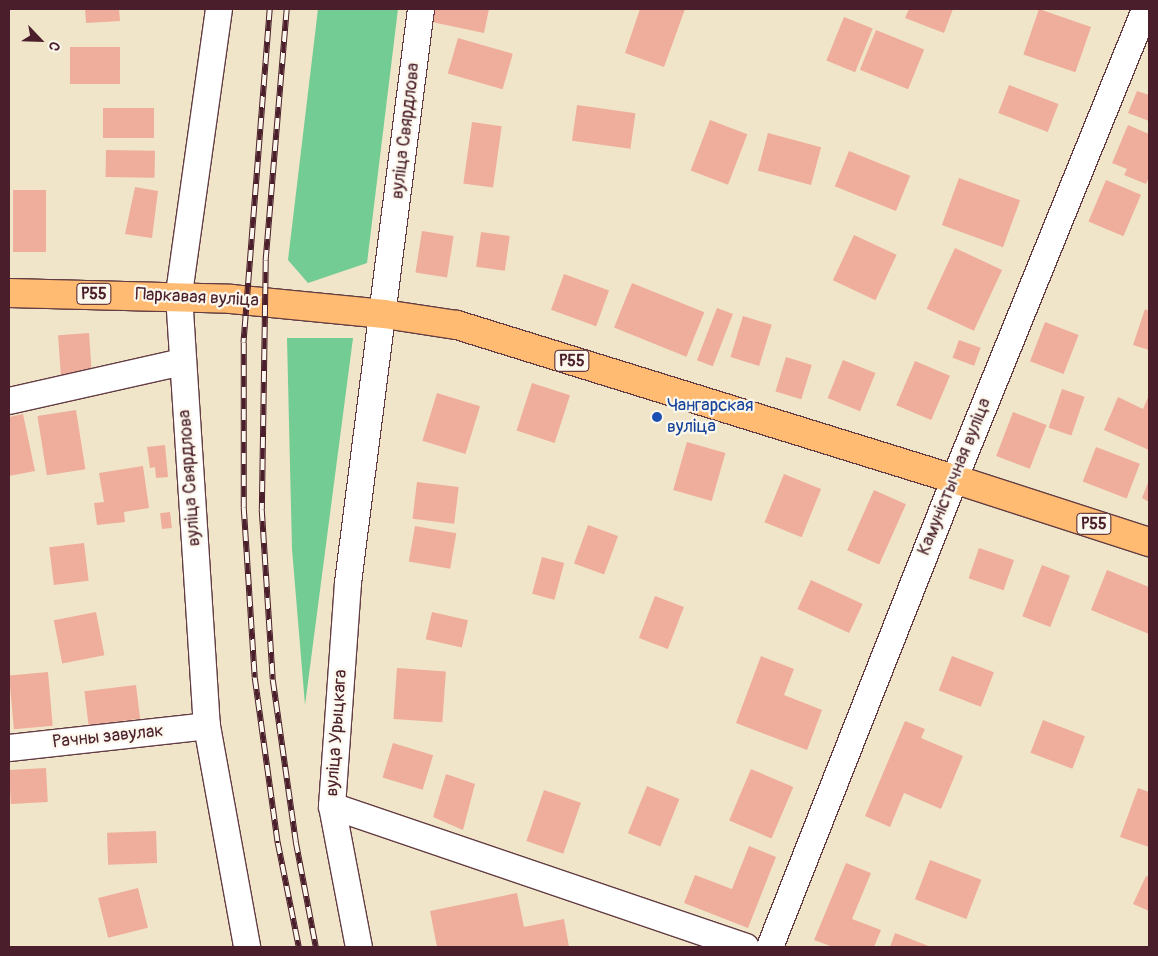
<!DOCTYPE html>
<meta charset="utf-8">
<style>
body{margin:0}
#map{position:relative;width:1158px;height:956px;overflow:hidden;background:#f0e5c9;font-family:Pangolin,sans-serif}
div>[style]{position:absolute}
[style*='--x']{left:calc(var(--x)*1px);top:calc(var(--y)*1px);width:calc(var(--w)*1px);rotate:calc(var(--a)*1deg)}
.green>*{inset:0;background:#73cc93}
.building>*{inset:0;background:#efae9c;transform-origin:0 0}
.roads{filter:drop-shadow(1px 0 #633d43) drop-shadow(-1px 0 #633d43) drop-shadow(0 1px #633d43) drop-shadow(0 -1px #633d43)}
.minor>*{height:26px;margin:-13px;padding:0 13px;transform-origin:13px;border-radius:13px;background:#fff}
.major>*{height:28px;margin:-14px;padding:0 14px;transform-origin:14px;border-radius:14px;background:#ffbb71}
.rail>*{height:5.5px;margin-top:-2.75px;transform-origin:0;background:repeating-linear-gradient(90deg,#fbf7ec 0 11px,#4a1f2b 0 22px);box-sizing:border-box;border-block:1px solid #4a1f2b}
.dots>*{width:14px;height:14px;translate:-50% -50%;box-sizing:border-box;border:2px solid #fbf7ec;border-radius:50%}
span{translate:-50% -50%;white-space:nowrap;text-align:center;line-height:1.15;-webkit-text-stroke:4.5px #fbf7ec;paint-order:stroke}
.shield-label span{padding:1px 4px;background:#fbf7ec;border:1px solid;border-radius:4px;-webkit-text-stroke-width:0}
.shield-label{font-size:16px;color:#4a1f2b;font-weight:700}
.street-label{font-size:18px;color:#4a1f2b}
.transit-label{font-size:18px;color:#164399}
.left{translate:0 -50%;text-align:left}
.frame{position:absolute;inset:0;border:10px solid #4a1f2b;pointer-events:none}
.north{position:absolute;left:15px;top:15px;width:50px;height:50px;-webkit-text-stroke:4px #fbf7ec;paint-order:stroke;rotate:114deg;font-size:14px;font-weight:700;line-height:20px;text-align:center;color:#4a1f2b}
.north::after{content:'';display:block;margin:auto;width:18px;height:22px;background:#4a1f2b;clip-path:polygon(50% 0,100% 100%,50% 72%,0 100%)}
</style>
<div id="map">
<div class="green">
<div style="clip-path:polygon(318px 9px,398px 9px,367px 263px,308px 283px,288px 260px)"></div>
<div style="clip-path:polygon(287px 338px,353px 338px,305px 705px,292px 549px)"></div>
</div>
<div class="building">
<div style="clip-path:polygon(85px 9px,119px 9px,120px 21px,86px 23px)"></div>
<div style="clip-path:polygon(435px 9px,489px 9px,484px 33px,432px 22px)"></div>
<div style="clip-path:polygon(640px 9px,685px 9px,664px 67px,625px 53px)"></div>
<div style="clip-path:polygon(909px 9px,953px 9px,944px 33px,905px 18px)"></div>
<div style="left:1039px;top:9px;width:55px;height:48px;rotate:19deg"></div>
<div style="left:844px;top:17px;width:31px;height:47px;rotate:22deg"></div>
<div style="left:876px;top:30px;width:52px;height:43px;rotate:22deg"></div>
<div style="left:458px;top:38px;width:57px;height:37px;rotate:16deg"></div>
<div style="left:70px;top:47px;width:50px;height:37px"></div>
<div style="left:1009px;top:85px;width:53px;height:30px;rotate:21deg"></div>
<div style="clip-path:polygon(1137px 91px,1149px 95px,1149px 121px,1128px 113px)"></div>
<div style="left:577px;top:105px;width:59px;height:36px;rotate:8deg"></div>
<div style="left:103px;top:108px;width:51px;height:30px"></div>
<div style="left:710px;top:120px;width:40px;height:54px;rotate:21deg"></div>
<div style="left:472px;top:122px;width:30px;height:62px;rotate:8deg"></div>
<div style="clip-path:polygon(1128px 125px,1149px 134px,1149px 177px,1146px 184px,1124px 175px,1127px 169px,1112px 163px)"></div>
<div style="left:768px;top:133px;width:55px;height:39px;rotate:15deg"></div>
<div style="left:106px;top:150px;width:49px;height:27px;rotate:1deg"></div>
<div style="left:849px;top:151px;width:66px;height:38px;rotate:22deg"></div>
<div style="left:959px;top:178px;width:65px;height:50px;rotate:20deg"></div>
<div style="left:1106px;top:180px;width:38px;height:45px;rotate:23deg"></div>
<div style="clip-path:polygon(135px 187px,158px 191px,152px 238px,125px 234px)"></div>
<div style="left:13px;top:190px;width:33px;height:62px"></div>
<div style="left:422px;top:231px;width:32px;height:42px;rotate:9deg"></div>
<div style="left:481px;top:232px;width:29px;height:35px;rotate:8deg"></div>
<div style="left:854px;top:235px;width:47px;height:50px;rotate:25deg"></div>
<div style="left:955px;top:248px;width:52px;height:67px;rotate:25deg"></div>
<div style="left:564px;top:274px;width:48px;height:38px;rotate:20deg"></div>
<div style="left:632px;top:283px;width:78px;height:48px;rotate:22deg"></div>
<div style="left:717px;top:308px;width:17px;height:56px;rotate:21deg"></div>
<div style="clip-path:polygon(1145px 309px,1149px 311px,1149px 350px,1133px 345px)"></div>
<div style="left:743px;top:316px;width:30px;height:43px;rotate:17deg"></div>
<div style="left:1045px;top:322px;width:36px;height:42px;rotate:21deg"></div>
<div style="left:89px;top:333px;width:41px;height:31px;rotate:86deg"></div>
<div style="left:959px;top:340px;width:23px;height:19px;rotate:20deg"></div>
<div style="left:786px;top:357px;width:27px;height:36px;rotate:17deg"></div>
<div style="left:843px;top:360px;width:35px;height:41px;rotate:22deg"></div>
<div style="left:915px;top:361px;width:38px;height:48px;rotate:23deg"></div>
<div style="left:532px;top:383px;width:40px;height:50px;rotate:18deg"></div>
<div style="left:1062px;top:389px;width:24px;height:41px;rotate:19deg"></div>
<div style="left:437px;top:393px;width:45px;height:50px;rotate:17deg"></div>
<div style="clip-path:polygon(1149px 395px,1149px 450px,1104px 430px,1118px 397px,1143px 409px)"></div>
<div style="left:76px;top:410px;width:60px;height:39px;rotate:81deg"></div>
<div style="left:1013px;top:412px;width:36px;height:47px;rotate:21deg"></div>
<div style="clip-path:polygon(23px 414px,35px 471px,9px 476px,9px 417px)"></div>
<div style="left:687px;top:442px;width:40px;height:50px;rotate:16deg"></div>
<div style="clip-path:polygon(165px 445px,168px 477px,156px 478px,155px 467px,150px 468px,147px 447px)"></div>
<div style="left:1096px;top:447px;width:47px;height:37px;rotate:21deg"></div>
<div style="clip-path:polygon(143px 466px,149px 508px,124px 512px,125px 522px,97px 525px,94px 503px,104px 502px,99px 473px)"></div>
<div style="left:784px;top:474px;width:40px;height:52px;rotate:22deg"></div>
<div style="clip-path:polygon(1149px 480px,1149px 502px,1142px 498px)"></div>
<div style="left:417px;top:482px;width:42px;height:37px;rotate:7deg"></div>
<div style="left:874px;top:490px;width:35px;height:66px;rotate:24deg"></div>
<div style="left:170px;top:512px;width:16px;height:10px;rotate:83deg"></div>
<div style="left:588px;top:525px;width:32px;height:41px;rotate:20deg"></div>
<div style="left:415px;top:526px;width:42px;height:36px;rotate:10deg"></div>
<div style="left:84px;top:543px;width:38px;height:35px;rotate:83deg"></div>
<div style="left:979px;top:548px;width:37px;height:32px;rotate:19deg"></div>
<div style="left:542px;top:557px;width:23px;height:38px;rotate:15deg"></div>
<div style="left:1042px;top:565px;width:30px;height:55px;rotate:21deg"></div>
<div style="clip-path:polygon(1107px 570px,1149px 587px,1149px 634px,1091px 610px)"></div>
<div style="left:811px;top:580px;width:57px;height:32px;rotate:25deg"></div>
<div style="left:655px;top:596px;width:31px;height:45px;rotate:21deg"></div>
<div style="left:96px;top:612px;width:44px;height:43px;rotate:79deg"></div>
<div style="left:432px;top:612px;width:37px;height:28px;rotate:13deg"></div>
<div style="clip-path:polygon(761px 656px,794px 669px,784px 695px,822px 710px,807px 750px,736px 723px)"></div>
<div style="left:952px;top:656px;width:45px;height:37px;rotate:21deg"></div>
<div style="left:397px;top:668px;width:49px;height:51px;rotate:4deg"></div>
<div style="left:48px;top:672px;width:54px;height:39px;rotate:85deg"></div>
<div style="left:136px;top:685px;width:34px;height:52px;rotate:83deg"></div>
<div style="left:1043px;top:720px;width:45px;height:35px;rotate:21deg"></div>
<div style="clip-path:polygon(905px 721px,925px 729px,921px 738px,963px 756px,941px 809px,904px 793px,890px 827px,865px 816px)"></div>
<div style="left:393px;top:743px;width:42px;height:36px;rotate:17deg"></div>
<div style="left:46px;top:768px;width:34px;height:37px;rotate:87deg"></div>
<div style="left:751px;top:769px;width:46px;height:56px;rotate:23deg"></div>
<div style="clip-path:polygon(446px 774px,475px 784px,463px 830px,433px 817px)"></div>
<div style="left:647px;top:786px;width:35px;height:51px;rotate:22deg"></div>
<div style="clip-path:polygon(1138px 788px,1149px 792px,1149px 847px,1120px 837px)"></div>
<div style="left:544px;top:790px;width:39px;height:54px;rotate:19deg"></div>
<div style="left:156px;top:831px;width:32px;height:49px;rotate:88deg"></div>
<div style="clip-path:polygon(749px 846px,776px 857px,748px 928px,684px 903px,695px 875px,732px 889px)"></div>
<div style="left:930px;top:860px;width:55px;height:42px;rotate:21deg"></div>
<div style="clip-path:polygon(846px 863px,871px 873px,852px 919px,881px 930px,874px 947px,833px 947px,814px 940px)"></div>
<div style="clip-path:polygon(1146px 876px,1149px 877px,1149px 911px,1133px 904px)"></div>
<div style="left:138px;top:888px;width:41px;height:41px;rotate:76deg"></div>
<div style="clip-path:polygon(517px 893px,524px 927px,564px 919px,569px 947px,437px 947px,430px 911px)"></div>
<div style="clip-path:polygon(895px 933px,931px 947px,890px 947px)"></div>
</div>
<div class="roads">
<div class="minor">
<div style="--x:219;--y:9;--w:289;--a:98"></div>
<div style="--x:179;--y:295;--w:432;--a:86.3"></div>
<div style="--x:207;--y:726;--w:225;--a:79.7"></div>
<div style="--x:421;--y:9;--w:579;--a:97.25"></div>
<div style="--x:348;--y:583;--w:224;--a:94.1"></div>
<div style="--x:332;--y:806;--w:437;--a:18.8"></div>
<div style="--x:9;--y:401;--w:177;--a:-12.7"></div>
<div style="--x:9;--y:748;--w:199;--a:-6.3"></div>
<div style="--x:332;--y:806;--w:144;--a:79.2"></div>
<div style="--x:770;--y:947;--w:520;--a:-68.46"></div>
<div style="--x:961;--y:463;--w:490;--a:-67.9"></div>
</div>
<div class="major">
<div style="--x:9;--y:293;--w:222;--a:1.5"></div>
<div style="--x:231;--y:299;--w:154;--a:5.6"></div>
<div style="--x:384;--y:314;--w:74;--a:8.6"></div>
<div style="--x:457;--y:325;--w:520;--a:17.22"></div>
<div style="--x:954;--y:479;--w:205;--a:17.9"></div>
</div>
</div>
<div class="rail">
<div style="--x:270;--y:9;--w:335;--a:94.5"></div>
<div style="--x:244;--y:343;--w:165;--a:90"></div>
<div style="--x:244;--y:508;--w:170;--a:86.3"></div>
<div style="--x:255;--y:678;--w:167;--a:82.1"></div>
<div style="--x:278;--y:843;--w:106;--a:78.6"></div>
<div style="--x:287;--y:9;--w:253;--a:94.8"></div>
<div style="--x:266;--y:261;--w:249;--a:90.9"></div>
<div style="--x:262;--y:510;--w:170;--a:86.3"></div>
<div style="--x:273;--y:680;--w:164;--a:81.9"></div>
<div style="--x:296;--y:842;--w:107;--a:79.2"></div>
</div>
<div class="dots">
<div style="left:657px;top:417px;background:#1a4fb4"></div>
</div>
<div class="shield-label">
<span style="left:94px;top:294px">Р55</span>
<span style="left:572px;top:361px">Р55</span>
<span style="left:1094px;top:524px">Р55</span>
</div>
<div class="street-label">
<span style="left:406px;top:131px;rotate:-83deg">вуліца Свярдлова</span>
<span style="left:197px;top:298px;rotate:3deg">Паркавая вуліца</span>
<span style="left:955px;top:477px;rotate:-68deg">Камуністычная вуліца</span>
<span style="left:190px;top:478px;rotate:-94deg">вуліца Свярдлова</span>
<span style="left:337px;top:733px;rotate:-86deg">вуліца Урыцкага</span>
<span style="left:108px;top:737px;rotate:-6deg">Рачны завулак</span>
</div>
<div class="transit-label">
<span class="left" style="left:667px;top:417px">Чангарская<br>вуліца</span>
</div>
<div class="frame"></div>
<div class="north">С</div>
</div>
